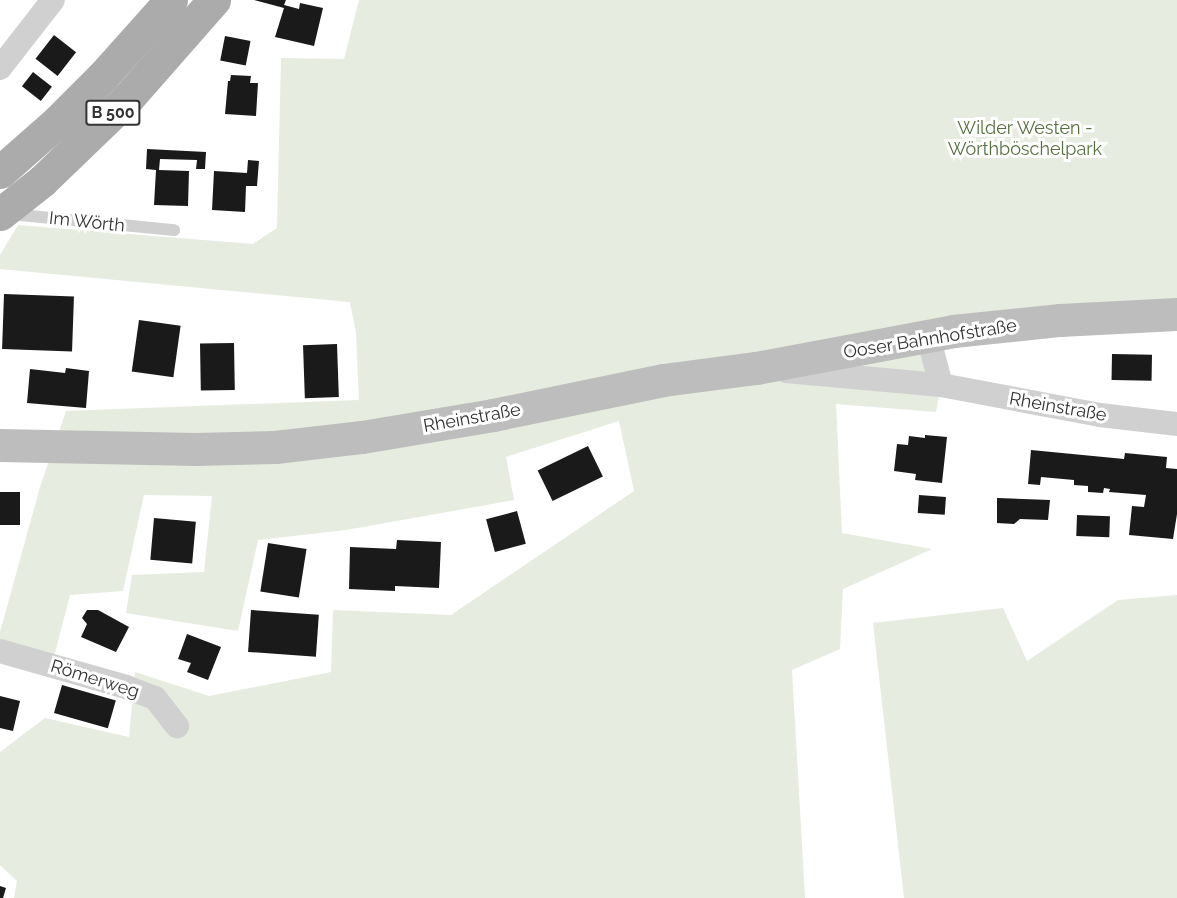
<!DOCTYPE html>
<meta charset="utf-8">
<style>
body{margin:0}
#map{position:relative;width:1177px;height:898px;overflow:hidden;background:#fff;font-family:Raleway,sans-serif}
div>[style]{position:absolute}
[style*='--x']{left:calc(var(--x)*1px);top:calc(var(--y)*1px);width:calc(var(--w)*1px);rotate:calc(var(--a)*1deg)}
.green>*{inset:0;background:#e6ecdf}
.building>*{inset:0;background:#1a1a1a;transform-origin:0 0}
.lane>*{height:12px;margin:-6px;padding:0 6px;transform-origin:6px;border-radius:6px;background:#d0d0d0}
.street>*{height:24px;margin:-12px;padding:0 12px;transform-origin:12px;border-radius:12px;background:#d0d0d0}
.secondary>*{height:33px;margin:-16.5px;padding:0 16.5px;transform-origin:16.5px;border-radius:16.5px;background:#bdbdbd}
.primary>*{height:33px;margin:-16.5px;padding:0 16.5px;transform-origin:16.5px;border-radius:16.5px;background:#ababab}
span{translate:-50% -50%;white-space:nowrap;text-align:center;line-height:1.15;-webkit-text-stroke:6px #fff;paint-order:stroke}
.shield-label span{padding:2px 4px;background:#fff;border:2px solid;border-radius:4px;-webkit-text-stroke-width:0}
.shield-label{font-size:16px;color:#333;font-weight:700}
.park-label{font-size:18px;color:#56703f}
.street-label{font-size:18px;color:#333}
</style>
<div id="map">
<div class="green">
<div style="clip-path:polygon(359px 0,1177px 0,1177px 311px,934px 335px,941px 385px,936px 412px,836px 404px,842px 533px,932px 549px,843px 589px,840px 649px,792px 670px,805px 898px,14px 898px,17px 881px,0 865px,0 752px,45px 718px,129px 737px,135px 672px,209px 696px,331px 672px,333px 610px,451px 615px,634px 491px,619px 421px,506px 457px,514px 500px,346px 530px,258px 540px,238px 631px,126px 613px,132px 575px,204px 572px,212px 496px,144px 495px,123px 591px,70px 595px,54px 657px,0 644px,0 632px,40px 487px,66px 411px,359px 400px,356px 333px,350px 302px,0 269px,0 255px,18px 225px,253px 244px,277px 228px,281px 58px,344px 59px)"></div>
<div style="clip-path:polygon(1177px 595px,1177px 898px,904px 898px,873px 623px,1003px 608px,1027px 661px,1118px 600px)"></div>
</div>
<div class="building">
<div style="clip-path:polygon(254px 0,286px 0,284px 5px,299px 9px,300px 3px,323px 8px,314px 46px,275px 37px,284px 8px)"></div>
<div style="left:54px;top:35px;width:28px;height:30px;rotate:38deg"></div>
<div style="left:225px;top:36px;width:26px;height:25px;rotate:11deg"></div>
<div style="left:33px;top:72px;width:24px;height:18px;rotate:38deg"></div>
<div style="clip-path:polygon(231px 75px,251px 76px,250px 83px,258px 83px,256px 116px,225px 114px,228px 81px,230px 81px)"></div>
<div style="clip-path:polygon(147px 149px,206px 152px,205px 169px,196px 169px,197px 160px,160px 159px,159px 170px,189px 171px,188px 206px,154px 205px,156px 170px,146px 169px)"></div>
<div style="clip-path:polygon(248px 160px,259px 161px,257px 186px,246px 186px,245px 212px,212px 210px,214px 171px,247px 173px)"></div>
<div style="left:4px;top:294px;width:70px;height:55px;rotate:2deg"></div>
<div style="left:139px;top:320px;width:42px;height:52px;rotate:8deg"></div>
<div style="left:234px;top:343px;width:47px;height:34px;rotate:89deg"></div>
<div style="left:337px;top:344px;width:53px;height:34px;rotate:88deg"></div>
<div style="left:1112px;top:354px;width:40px;height:26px;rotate:1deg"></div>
<div style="clip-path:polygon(66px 368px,89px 371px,86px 408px,27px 403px,30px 369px,65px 373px)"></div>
<div style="clip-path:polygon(925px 435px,947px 437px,942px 483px,915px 480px,916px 474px,894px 471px,897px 444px,908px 445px,909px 436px,925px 438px)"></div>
<div style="left:588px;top:446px;width:34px;height:56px;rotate:64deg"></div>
<div style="clip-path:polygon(1031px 450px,1124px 459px,1125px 453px,1167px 457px,1166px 468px,1177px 469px,1177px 514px,1173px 539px,1129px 535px,1132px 506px,1144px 507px,1146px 495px,1109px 492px,1110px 489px,1104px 488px,1103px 493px,1088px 492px,1088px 486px,1074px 485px,1074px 480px,1041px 477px,1040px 485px,1028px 484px)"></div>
<div style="left:0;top:492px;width:20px;height:33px"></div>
<div style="left:919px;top:495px;width:27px;height:18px;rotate:4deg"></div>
<div style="clip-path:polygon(997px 498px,1050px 500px,1048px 520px,1020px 519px,1014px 524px,997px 523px)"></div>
<div style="left:517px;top:511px;width:34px;height:32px;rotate:75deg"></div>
<div style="left:1077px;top:515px;width:33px;height:21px;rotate:2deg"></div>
<div style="left:154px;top:518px;width:42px;height:42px;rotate:5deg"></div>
<div style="clip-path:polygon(397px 540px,441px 542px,439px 588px,395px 586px,395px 591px,349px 589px,350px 547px,396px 549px)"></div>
<div style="left:268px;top:543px;width:39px;height:49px;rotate:9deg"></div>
<div style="clip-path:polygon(87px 610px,98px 610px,129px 627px,116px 652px,81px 637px,87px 624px,82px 618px)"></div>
<div style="left:251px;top:610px;width:68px;height:42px;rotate:4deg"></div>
<div style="clip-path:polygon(187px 634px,221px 647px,208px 680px,187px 672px,191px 663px,178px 659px)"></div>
<div style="left:62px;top:685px;width:56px;height:29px;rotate:16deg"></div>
<div style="clip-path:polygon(0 696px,20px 701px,13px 731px,0 728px)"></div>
<div style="clip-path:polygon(0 886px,6px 888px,3px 898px,0 898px)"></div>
</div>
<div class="lane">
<div style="--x:10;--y:214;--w:165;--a:5.6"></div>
</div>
<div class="street">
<div style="--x:0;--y:68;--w:86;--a:-52.1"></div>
<div style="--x:934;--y:335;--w:16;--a:97"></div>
<div style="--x:932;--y:351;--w:35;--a:75"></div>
<div style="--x:786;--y:371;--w:156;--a:5.2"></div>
<div style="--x:941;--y:385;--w:162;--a:10.7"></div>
<div style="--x:1100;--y:415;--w:78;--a:6.7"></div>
<div style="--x:0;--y:651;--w:131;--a:15.9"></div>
<div style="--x:126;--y:687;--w:31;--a:21"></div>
<div style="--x:155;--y:698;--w:36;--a:52"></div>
</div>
<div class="secondary">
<div style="--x:0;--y:445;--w:195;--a:1.2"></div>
<div style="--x:195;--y:449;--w:80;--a:-1.4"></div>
<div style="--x:275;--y:447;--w:88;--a:-6.6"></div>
<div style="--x:362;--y:437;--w:133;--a:-9.5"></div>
<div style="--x:493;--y:415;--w:174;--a:-11.6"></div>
<div style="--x:663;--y:380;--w:94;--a:-7.4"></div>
<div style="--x:756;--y:368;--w:200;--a:-10.6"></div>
<div style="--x:953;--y:331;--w:108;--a:-5.9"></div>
<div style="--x:1060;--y:320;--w:117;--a:-2.9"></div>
</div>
<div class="primary">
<div style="--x:0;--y:172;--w:77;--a:-41.3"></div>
<div style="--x:58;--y:121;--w:64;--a:-45"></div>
<div style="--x:103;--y:76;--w:102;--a:-48.2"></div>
<div style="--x:0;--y:214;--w:53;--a:-38.2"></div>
<div style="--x:42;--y:181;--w:118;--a:-44"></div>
<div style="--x:127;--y:99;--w:132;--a:-48.7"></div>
</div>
<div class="shield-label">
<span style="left:113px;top:113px">B 500</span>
</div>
<div class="park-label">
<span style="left:1025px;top:139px">Wilder Westen -<br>Wörthböschelpark</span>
</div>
<div class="street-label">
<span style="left:87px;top:222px;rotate:6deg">Im Wörth</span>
<span style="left:930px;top:339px;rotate:-9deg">Ooser Bahnhofstraße</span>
<span style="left:1058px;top:407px;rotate:10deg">Rheinstraße</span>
<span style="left:472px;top:418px;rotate:-10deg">Rheinstraße</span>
<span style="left:95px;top:679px;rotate:17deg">Römerweg</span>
</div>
</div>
